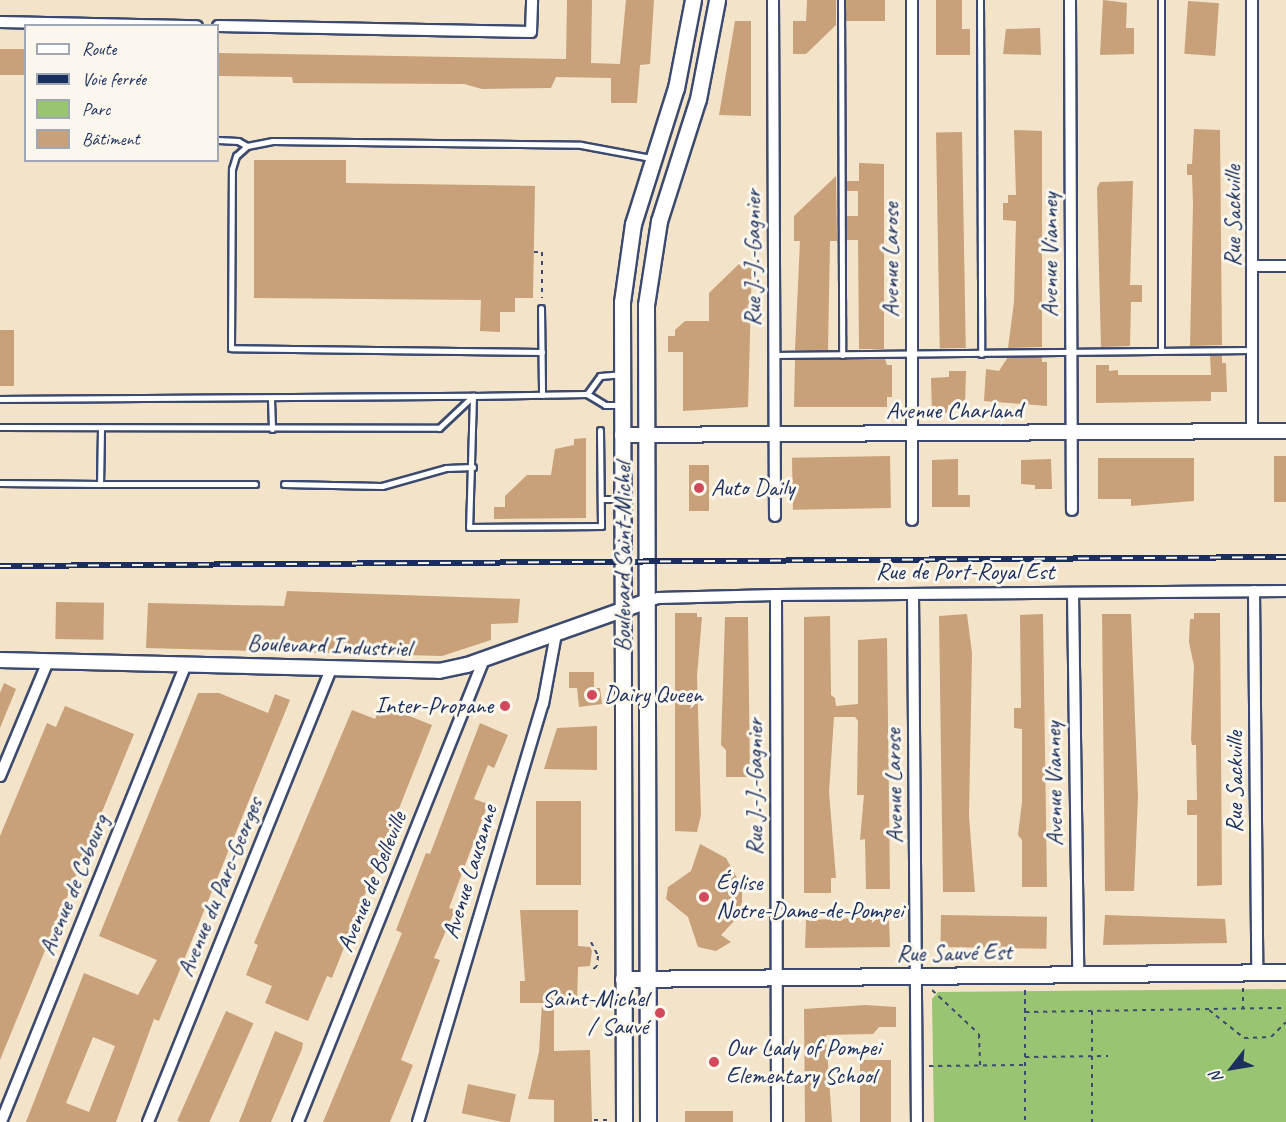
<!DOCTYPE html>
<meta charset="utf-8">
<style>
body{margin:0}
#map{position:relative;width:1286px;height:1122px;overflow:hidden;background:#f3e3c8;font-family:Caveat,sans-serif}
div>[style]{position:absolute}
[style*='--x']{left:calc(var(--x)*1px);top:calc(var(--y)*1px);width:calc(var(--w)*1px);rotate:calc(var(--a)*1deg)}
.green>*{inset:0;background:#99c572}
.building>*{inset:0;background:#c8a07a;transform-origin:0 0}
.path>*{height:2px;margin-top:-1px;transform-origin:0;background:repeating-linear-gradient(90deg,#3b4a6e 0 4.5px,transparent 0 9px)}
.roads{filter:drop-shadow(2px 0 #3b4a6e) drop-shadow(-2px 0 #3b4a6e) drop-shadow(0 2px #3b4a6e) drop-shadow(0 -2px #3b4a6e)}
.service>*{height:5px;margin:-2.5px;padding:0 2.5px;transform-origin:2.5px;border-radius:2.5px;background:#fff}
.minor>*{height:10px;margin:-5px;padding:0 5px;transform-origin:5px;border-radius:5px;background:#fff}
.tertiary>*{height:14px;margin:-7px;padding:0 7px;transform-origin:7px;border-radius:7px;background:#fff}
.secondary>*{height:15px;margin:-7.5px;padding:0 7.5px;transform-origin:7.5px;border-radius:7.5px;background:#fff}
.rail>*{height:6px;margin-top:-3px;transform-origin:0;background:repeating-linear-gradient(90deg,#fbf7ec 0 11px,#1b2f5e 0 22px);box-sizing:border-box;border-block:2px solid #1b2f5e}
.dots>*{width:16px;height:16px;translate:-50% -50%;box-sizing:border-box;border:3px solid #fbf7ec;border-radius:50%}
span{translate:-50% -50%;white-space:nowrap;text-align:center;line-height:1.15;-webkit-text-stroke:6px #fbf7ec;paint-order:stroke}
.street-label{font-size:24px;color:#1b2f5e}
.poi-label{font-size:24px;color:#1b2f5e}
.left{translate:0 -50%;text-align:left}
.right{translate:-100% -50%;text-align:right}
.legend{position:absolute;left:24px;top:24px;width:195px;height:138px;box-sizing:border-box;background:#fbf7ec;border:2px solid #a1a7b3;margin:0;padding:8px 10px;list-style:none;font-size:18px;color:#1b2f5e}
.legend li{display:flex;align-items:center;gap:12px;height:30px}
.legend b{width:30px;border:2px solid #a1a7b3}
.north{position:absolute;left:1202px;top:1038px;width:60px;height:60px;-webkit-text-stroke:4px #fbf7ec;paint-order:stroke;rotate:239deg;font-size:16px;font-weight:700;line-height:24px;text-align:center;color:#1b2f5e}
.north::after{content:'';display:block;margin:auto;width:21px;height:27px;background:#1b2f5e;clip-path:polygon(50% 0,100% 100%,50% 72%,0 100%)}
</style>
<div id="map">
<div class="green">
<div style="clip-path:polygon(1286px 989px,1286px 1122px,934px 1122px,932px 999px,938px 992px)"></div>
</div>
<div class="building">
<div style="clip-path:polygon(567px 0,592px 0,591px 63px,620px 64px,626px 0,654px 0,650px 64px,640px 65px,637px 103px,611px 103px,611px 78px,556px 77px,551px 88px,482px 89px,464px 84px,293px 83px,292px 77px,218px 76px,218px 53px,566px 59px)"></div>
<div style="clip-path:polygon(807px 0,836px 0,836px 25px,806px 54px,793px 54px,793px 21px,806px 21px)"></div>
<div style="left:846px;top:0;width:39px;height:21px"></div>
<div style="clip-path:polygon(936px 0,962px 0,962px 29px,970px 29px,970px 55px,936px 55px)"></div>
<div style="clip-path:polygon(1103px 0,1127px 3px,1126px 28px,1134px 28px,1134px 54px,1100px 55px)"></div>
<div style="left:1188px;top:1px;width:31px;height:53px;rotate:4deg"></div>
<div style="clip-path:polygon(735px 21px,751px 21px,751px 116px,719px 115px)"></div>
<div style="clip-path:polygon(1040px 28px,1041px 55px,1003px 54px,1006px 29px)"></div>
<div style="left:0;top:49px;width:26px;height:26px"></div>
<div style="clip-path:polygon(1194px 129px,1220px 130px,1222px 345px,1190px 346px,1193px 204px,1192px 175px,1187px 175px,1187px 164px,1192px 164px)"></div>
<div style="clip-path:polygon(1014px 130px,1042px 131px,1042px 347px,1008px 348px,1014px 302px,1016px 221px,1003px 220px,1003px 203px,1008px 203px,1008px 195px,1016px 195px)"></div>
<div style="left:962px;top:132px;width:216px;height:26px;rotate:89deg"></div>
<div style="clip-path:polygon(254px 160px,346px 160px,346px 183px,535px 186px,533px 298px,515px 298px,515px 312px,500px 312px,500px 332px,480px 331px,481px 300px,254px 298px)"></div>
<div style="clip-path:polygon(859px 163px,884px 164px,884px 349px,859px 349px,858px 240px,847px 240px,846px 216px,858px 216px,858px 191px,846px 191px,846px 181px,859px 181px)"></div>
<div style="clip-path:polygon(836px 176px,837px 241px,830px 241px,828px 350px,795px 350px,800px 241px,794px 241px,794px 216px)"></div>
<div style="clip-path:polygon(1133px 181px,1130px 285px,1142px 285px,1142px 302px,1131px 302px,1130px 346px,1101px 347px,1097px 188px,1100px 182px)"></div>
<div style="clip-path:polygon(741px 262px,752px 262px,748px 407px,683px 411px,683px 352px,668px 352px,668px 336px,675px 336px,675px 330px,685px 321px,709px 321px,709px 293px)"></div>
<div style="left:0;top:330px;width:14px;height:56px"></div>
<div style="clip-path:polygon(1210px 355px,1222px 355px,1222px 363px,1226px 363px,1227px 392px,1211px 392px,1211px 401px,1096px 403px,1096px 365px,1109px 365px,1109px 371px,1118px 370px,1118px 375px,1211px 375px)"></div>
<div style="clip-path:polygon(1008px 357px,1042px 357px,1042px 362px,1047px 362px,1047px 406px,984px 401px,986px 369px,999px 371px)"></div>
<div style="clip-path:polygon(859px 359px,885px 359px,887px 365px,892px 365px,892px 397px,887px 397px,887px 407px,794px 407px,795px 360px)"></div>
<div style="clip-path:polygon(949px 371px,966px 371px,965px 405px,948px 405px,948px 413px,932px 413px,931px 378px,949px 377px)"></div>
<div style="clip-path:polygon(586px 438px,586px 518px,494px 519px,494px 507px,505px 507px,505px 496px,527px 475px,551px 475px,555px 449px,574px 445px,574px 439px)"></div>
<div style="left:890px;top:456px;width:52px;height:98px;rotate:89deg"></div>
<div style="left:1274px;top:456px;width:12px;height:46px"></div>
<div style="clip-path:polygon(1098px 458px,1194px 458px,1194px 501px,1131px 506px,1131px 499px,1098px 499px)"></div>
<div style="clip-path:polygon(958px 459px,958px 495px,970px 495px,970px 507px,932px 507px,932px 460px)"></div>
<div style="clip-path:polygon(1051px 459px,1052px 489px,1035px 489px,1035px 485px,1021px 484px,1021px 460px)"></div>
<div style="left:689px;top:465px;width:20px;height:46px"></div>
<div style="clip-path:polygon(287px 591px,520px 599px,518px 623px,491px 624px,491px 640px,442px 656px,146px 648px,148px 603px,284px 606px)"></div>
<div style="left:56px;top:602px;width:48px;height:37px;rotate:1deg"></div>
<div style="clip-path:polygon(675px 613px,697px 613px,697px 617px,702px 617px,697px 676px,701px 815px,697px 832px,675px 831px)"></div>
<div style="clip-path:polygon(1194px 613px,1220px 613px,1222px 885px,1197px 886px,1197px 815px,1187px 815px,1187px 800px,1197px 800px,1196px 745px,1192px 745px,1191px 740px,1194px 666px,1189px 642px,1190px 619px,1194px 619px)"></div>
<div style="clip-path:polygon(967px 614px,972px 653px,969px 817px,975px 892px,943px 892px,939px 616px)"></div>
<div style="clip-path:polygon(1043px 614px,1047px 887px,1022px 887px,1022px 840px,1018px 835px,1022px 802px,1022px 729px,1014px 728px,1014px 708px,1021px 708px,1020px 615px)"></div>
<div style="clip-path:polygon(1102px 614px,1131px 614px,1138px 797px,1134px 891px,1105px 891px)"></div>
<div style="clip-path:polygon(830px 616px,831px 695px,835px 698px,836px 706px,858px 704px,858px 640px,887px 638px,890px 889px,866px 889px,865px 839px,860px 840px,864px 795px,857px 795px,858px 721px,855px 717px,834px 717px,829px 792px,836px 878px,831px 878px,831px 893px,804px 893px,804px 617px)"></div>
<div style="clip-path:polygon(725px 617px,748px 617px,750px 777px,726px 777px,726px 750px,721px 745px)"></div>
<div style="clip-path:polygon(569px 672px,594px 672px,594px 688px,600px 688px,602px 704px,579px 707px,577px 688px,569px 688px)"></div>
<div style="clip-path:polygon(4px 683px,16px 689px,0 728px,0 693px)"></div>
<div style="clip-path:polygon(evenodd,198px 693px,219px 693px,268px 713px,275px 694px,290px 700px,159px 1021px,154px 1019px,116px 1122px,26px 1122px,84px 973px,138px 995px,157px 960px,99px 936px,198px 693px,93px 1037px,115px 1046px,89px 1112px,66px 1103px,93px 1037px)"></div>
<div style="clip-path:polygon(381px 705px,432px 725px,332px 978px,327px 976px,308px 1021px,265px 1003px,272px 986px,246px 975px,258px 945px,254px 943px,352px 710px,375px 719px)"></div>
<div style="clip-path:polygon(65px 706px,134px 734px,0 1060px,0 836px,47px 723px,56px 727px)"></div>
<div style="clip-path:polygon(480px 723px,508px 735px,494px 768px,488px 765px,474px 799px,488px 804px,449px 908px,455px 910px,434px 958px,440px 960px,401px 1060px,413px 1065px,390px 1122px,323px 1122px,402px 933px,396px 930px,426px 853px,430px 854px)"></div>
<div style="clip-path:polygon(597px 726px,597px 770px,544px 769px,557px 728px)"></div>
<div style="left:536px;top:801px;width:45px;height:84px"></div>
<div style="clip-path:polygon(700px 844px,726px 858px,742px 887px,742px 902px,735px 920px,721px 935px,731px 942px,716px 951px,698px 947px,688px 917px,666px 899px,668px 887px,691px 871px)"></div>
<div style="clip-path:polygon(520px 910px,578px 910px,578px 946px,590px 947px,592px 951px,590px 966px,578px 967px,577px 1003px,554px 1003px,554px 1051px,590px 1050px,592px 1122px,554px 1122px,554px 1100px,528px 1099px,539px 1052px,542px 1003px,520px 1003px,520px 981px,525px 981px)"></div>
<div style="left:941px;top:915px;width:106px;height:32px;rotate:1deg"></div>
<div style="clip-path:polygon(1105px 915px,1225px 919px,1227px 943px,1103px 945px)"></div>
<div style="clip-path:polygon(882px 917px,889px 921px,890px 947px,805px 948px,806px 920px)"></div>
<div style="clip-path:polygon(865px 1005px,896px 1007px,896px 1027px,879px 1027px,873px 1034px,826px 1035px,832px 1122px,805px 1122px,804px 1009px)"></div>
<div style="left:226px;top:1011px;width:30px;height:120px;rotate:24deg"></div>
<div style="clip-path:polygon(275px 1031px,303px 1043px,302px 1049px,271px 1122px,239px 1122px)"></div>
<div style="left:860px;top:1060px;width:31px;height:62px"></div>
<div style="left:468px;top:1084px;width:49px;height:30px;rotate:12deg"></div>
<div style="left:733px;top:1111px;width:11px;height:48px;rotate:90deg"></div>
</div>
<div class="path">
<div style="--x:534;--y:252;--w:8;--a:0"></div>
<div style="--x:542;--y:252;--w:46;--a:90"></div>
<div style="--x:591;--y:942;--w:16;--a:63"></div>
<div style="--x:598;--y:956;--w:10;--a:96"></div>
<div style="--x:597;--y:966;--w:6;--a:141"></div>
<div style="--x:1243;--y:988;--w:21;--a:90"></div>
<div style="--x:932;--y:990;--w:64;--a:43.1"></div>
<div style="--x:979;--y:1034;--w:31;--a:88"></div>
<div style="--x:1025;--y:990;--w:132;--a:90"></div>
<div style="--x:1209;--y:1010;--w:45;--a:38.7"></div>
<div style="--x:1244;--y:1038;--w:27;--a:-2"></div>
<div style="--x:1271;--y:1037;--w:21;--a:-45"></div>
<div style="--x:1092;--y:1011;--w:111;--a:90"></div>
<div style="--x:1025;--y:1012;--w:261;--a:-0.9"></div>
<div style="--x:1025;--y:1057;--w:83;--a:-0.7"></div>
<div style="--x:929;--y:1066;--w:96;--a:-0.6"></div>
<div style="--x:594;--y:1120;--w:15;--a:0"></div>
</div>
<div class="roads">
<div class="service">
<div style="--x:841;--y:0;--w:355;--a:89.8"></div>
<div style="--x:980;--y:0;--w:354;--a:89.8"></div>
<div style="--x:1161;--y:0;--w:351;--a:90"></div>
<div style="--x:218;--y:140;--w:20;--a:3"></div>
<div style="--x:238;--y:141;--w:10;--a:29"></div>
<div style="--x:541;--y:308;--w:87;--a:89.3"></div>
<div style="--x:542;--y:352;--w:311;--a:-179.3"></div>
<div style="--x:231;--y:348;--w:179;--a:-89.7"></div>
<div style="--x:232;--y:169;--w:14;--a:-73"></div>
<div style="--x:236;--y:156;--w:15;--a:-42"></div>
<div style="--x:247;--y:146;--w:26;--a:-11"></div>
<div style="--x:273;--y:141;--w:308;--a:0.7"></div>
<div style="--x:581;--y:145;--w:71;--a:10.5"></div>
<div style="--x:774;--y:355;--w:478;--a:-0.6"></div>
<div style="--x:587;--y:394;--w:22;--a:-54"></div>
<div style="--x:600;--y:376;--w:21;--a:-5"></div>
<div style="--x:0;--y:399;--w:473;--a:-0.4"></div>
<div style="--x:473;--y:396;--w:131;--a:91.7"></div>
<div style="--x:469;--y:527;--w:132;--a:-0.4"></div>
<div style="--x:601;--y:526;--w:96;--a:-90.6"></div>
<div style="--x:271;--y:399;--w:30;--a:88"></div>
<div style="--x:0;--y:427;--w:439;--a:0.1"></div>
<div style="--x:439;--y:428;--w:47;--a:-43.3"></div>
<div style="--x:473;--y:396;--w:114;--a:-1"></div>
<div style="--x:587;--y:394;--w:21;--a:31"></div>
<div style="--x:605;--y:405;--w:16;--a:0"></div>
<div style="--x:101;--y:429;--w:55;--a:91"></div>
<div style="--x:100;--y:484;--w:155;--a:0"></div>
<div style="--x:0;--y:483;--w:100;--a:0.6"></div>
<div style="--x:284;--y:484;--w:98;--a:1.2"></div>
<div style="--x:382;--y:486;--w:66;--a:-15.7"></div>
<div style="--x:446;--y:468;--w:27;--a:-2"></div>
<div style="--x:602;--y:499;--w:19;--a:0"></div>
</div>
<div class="minor">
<div style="--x:773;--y:0;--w:516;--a:89.78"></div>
<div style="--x:912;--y:0;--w:520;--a:90"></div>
<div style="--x:1070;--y:0;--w:510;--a:89.78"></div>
<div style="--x:1252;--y:0;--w:431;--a:90"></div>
<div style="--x:0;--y:22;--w:197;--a:1.2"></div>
<div style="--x:218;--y:26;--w:313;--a:1.1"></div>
<div style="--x:531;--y:32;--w:32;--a:-88"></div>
<div style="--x:1254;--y:266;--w:32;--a:0"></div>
<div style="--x:1254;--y:591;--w:381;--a:89.5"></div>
<div style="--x:1073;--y:593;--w:381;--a:89.2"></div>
<div style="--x:913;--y:594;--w:528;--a:89.57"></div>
<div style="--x:776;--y:595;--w:527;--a:89.89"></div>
<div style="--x:645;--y:602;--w:14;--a:-17"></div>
<div style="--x:658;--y:598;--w:118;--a:-1.5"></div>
<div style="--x:776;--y:595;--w:510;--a:-0.45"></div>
<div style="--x:0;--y:776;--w:125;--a:-67.3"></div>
<div style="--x:1;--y:1122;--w:494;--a:-68"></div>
<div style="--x:148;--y:1122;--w:489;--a:-68"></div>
<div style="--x:298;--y:1122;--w:499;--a:-68.1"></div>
<div style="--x:418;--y:1122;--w:436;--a:-73.4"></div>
<div style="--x:543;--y:704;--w:71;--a:-79.5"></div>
</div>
<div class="tertiary">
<div style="--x:622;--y:435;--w:664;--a:-0.35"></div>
<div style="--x:0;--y:660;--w:439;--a:1.4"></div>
<div style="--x:439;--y:671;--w:29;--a:-12"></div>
<div style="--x:467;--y:665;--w:189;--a:-19.5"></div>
</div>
<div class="secondary">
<div style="--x:623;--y:979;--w:663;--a:-0.6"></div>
<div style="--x:624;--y:1122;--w:820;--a:-90.14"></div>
<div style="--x:622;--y:302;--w:79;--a:-82"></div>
<div style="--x:633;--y:224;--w:143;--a:-72.5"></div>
<div style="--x:676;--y:88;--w:90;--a:-79.1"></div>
<div style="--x:648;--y:1122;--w:817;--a:-90.14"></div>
<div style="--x:646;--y:305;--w:85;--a:-81.2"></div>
<div style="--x:659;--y:221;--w:128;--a:-72.3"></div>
<div style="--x:698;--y:99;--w:101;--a:-79.1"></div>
</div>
</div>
<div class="rail">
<div style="--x:0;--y:566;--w:1286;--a:-0.4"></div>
</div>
<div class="dots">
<div style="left:699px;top:488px;background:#d1495b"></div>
<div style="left:592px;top:695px;background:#d1495b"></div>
<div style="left:505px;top:706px;background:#d1495b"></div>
<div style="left:704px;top:897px;background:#d1495b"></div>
<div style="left:660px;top:1013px;background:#d1495b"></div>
<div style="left:714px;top:1062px;background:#d1495b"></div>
</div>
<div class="street-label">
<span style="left:1233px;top:216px;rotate:-90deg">Rue Sackville</span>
<span style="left:1050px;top:255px;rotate:-90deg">Avenue Vianney</span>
<span style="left:753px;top:258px;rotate:-90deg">Rue J.-J.-Gagnier</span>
<span style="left:891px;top:260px;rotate:-90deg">Avenue Larose</span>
<span style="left:954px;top:411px">Avenue Charland</span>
<span style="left:623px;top:557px;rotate:-90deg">Boulevard Saint-Michel</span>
<span style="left:965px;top:572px">Rue de Port-Royal Est</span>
<span style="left:329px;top:646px;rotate:2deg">Boulevard Industriel</span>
<span style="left:1235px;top:782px;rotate:-90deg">Rue Sackville</span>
<span style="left:1054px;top:784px;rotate:-91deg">Avenue Vianney</span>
<span style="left:894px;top:786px;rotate:-91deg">Avenue Larose</span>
<span style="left:755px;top:787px;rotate:-90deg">Rue J.-J.-Gagnier</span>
<span style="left:470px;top:872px;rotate:-73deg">Avenue Lausanne</span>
<span style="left:372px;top:882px;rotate:-68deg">Avenue de Belleville</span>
<span style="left:74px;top:885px;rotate:-68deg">Avenue de Cobourg</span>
<span style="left:220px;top:887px;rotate:-68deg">Avenue du Parc-Georges</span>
<span style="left:954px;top:953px;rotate:-1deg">Rue Sauvé Est</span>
</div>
<div class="poi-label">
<span class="left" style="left:711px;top:488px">Auto Daily</span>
<span class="left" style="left:604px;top:695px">Dairy Queen</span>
<span class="right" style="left:493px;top:706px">Inter-Propane</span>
<span class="left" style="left:716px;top:897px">Église<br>Notre-Dame-de-Pompei</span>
<span class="right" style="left:648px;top:1013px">Saint-Michel<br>/ Sauvé</span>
<span class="left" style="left:726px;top:1062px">Our Lady of Pompei<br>Elementary School</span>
</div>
<ul class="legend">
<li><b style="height:8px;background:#fff"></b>Route</li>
<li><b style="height:8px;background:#1b2f5e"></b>Voie ferrée</li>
<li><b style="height:16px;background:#99c572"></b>Parc</li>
<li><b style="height:16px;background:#c8a07a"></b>Bâtiment</li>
</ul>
<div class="north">N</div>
</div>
